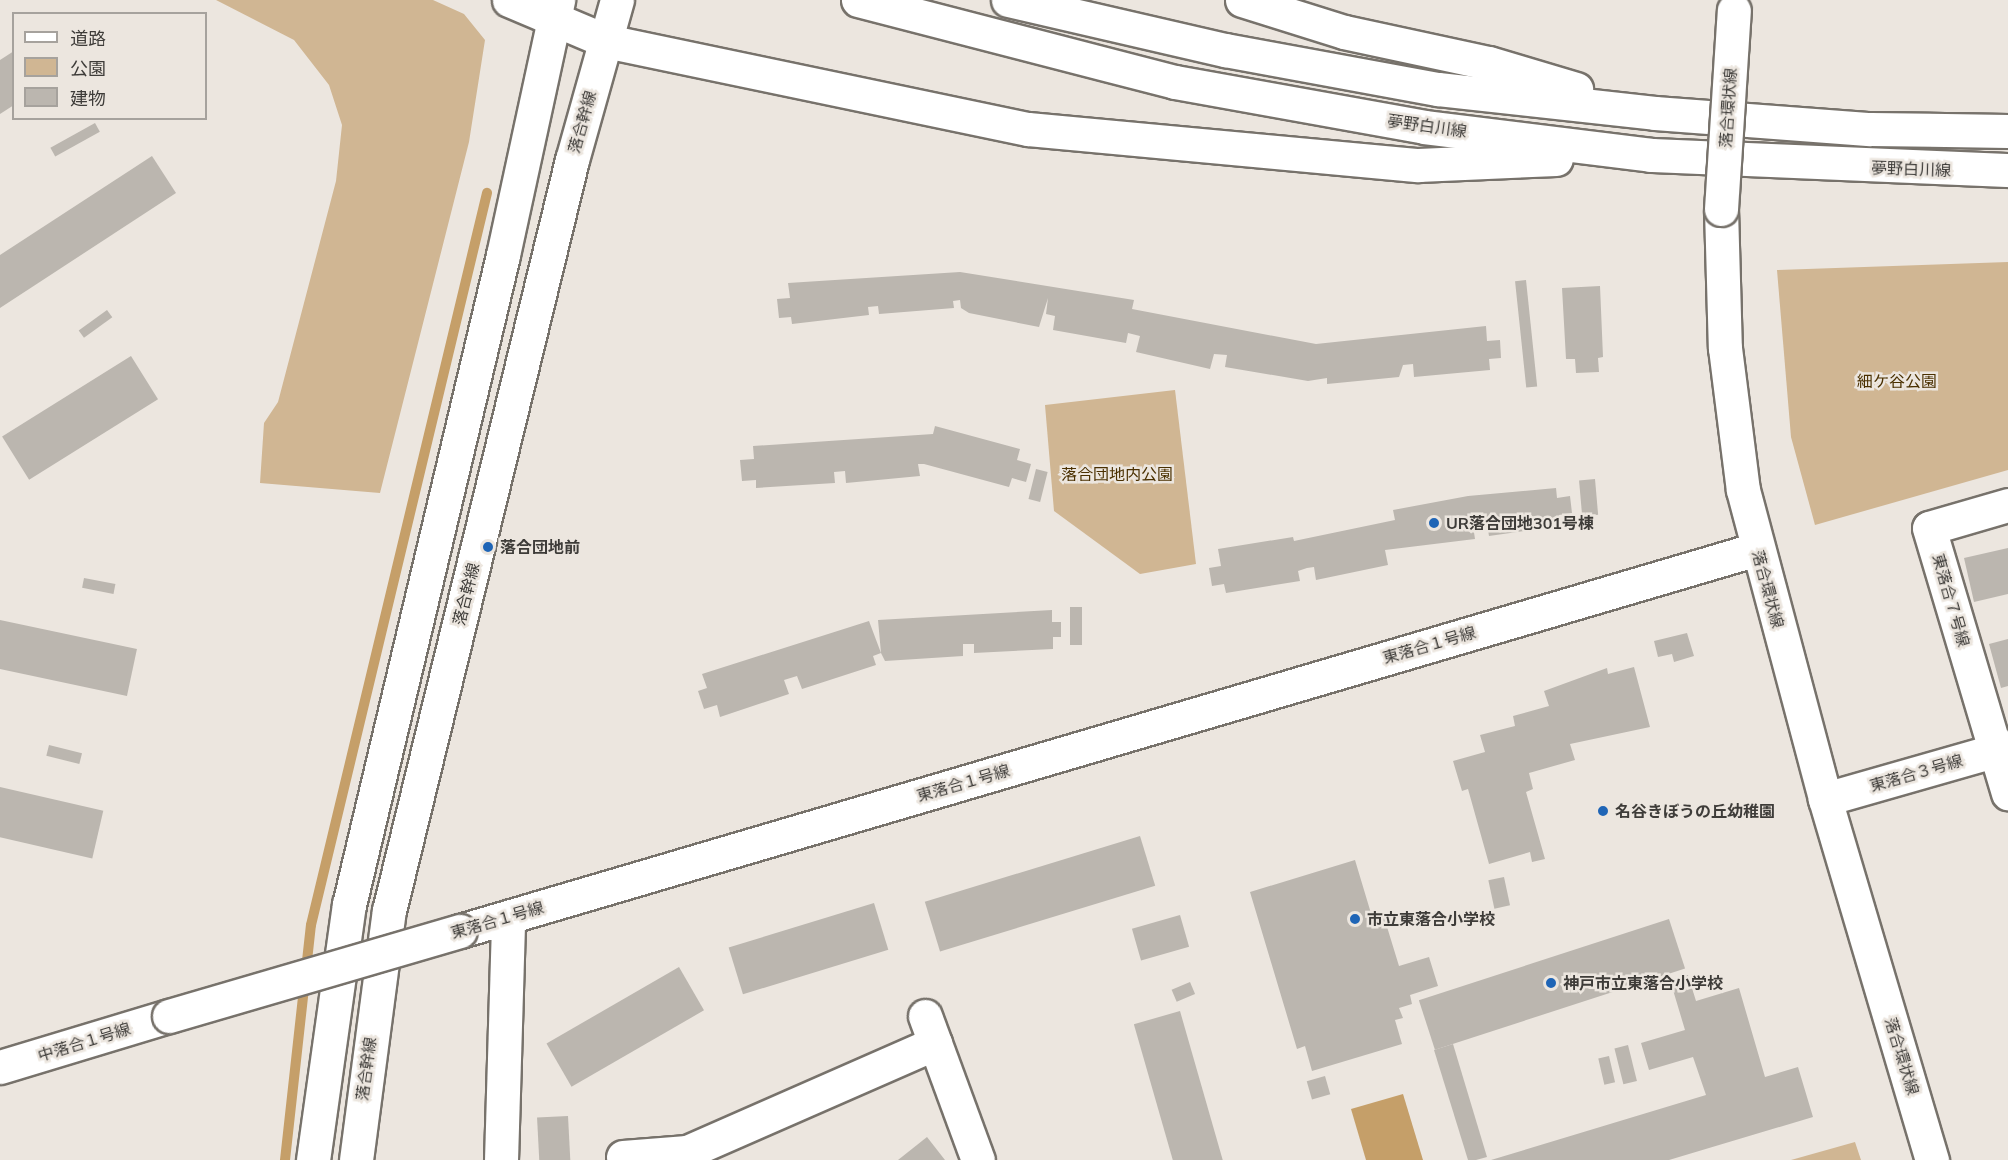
<!DOCTYPE html>
<meta charset="utf-8">
<style>
body{margin:0}
#map{position:relative;width:2008px;height:1160px;overflow:hidden;background:#ece6df;font-family:Mulish,"Noto Sans JP",sans-serif}
div>[style]{position:absolute}
[style*='--x']{left:calc(var(--x)*1px);top:calc(var(--y)*1px);width:calc(var(--w)*1px);rotate:calc(var(--a)*1deg)}
.green>*{inset:0;background:#d0b693}
.water>*{inset:0;background:#c59f69}
.stream>*{height:10px;margin:-5px;padding:0 5px;transform-origin:5px;border-radius:5px;background:#c59f69}
.building>*{inset:0;background:#bbb6af;transform-origin:0 0}
.roads{filter:drop-shadow(2px 0 #77726b) drop-shadow(-2px 0 #77726b) drop-shadow(0 2px #77726b) drop-shadow(0 -2px #77726b)}
.minor>*{height:33px;margin:-16.5px;padding:0 16.5px;transform-origin:16.5px;border-radius:16.5px;background:#fff}
.bridges{filter:drop-shadow(2px 0 #77726b) drop-shadow(-2px 0 #77726b) drop-shadow(0 2px #77726b) drop-shadow(0 -2px #77726b)}
.minor-bridge>*{height:33px;margin:-16.5px;padding:0 16.5px;transform-origin:16.5px;border-radius:16.5px;background:#fff}
.dots>*{width:16px;height:16px;translate:-50% -50%;box-sizing:border-box;border:3px solid #ece6df;border-radius:50%}
span{translate:-50% -50%;white-space:nowrap;text-align:center;line-height:1.15;-webkit-text-stroke:5px #ece6df;paint-order:stroke}
.street-label{font-size:16px;color:#3e3c39}
.park-label{font-size:16px;color:#4a3001}
.poi-label{font-size:16px;color:#3e3c39;font-weight:700}
.left{translate:0 -50%;text-align:left}
.legend{position:absolute;left:12px;top:12px;width:195px;height:108px;box-sizing:border-box;background:#ece6df;border:2px solid #a6a29d;margin:0;padding:8px 10px;list-style:none;font-size:18px;color:#3e3c39}
.legend li{display:flex;align-items:center;gap:12px;height:30px}
.legend b{width:30px;border:2px solid #a6a29d}
</style>
<div id="map">
<div class="green">
<div style="clip-path:polygon(216px 0,433px 0,464px 14px,485px 40px,469px 142px,380px 493px,260px 483px,264px 423px,278px 402px,336px 181px,342px 125px,329px 85px,294px 40px)"></div>
<div style="clip-path:polygon(2008px 262px,2008px 470px,1815px 525px,1791px 437px,1777px 270px)"></div>
<div style="clip-path:polygon(1175px 390px,1196px 564px,1140px 574px,1054px 511px,1045px 405px)"></div>
<div style="clip-path:polygon(1855px 1142px,1861px 1160px,1791px 1160px)"></div>
</div>
<div class="water">
<div style="clip-path:polygon(1403px 1094px,1423px 1160px,1366px 1160px,1351px 1109px)"></div>
</div>
<div class="stream">
<div style="--x:285;--y:1160;--w:236;--a:-83.7"></div>
<div style="--x:311;--y:925;--w:753;--a:-76.48"></div>
</div>
<div class="building">
<div style="clip-path:polygon(14px 51px,14px 105px,0 114px,0 60px)"></div>
<div style="left:95px;top:123px;width:10px;height:51px;rotate:61deg"></div>
<div style="clip-path:polygon(152px 156px,176px 193px,0 308px,0 255px)"></div>
<div style="clip-path:polygon(960px 272px,1134px 300px,1132px 309px,1316px 344px,1486px 326px,1487px 341px,1500px 340px,1501px 358px,1489px 359px,1490px 370px,1414px 377px,1413px 364px,1403px 365px,1399px 377px,1327px 384px,1327px 378px,1308px 381px,1225px 367px,1227px 355px,1214px 354px,1210px 369px,1136px 352px,1140px 336px,1128px 333px,1126px 343px,1053px 330px,1055px 316px,1046px 314px,1048px 298px,1039px 327px,969px 313px,961px 308px,960px 300px,953px 301px,954px 308px,879px 314px,878px 306px,868px 307px,869px 315px,792px 324px,791px 317px,779px 318px,777px 299px,790px 298px,788px 283px)"></div>
<div style="left:1526px;top:280px;width:107px;height:11px;rotate:84deg"></div>
<div style="clip-path:polygon(1600px 286px,1603px 357px,1598px 358px,1599px 372px,1576px 373px,1575px 359px,1566px 359px,1562px 288px)"></div>
<div style="left:107px;top:310px;width:9px;height:35px;rotate:54deg"></div>
<div style="left:131px;top:356px;width:51px;height:152px;rotate:58deg"></div>
<div style="clip-path:polygon(935px 426px,1020px 449px,1017px 460px,1031px 464px,1026px 482px,1012px 478px,1009px 487px,924px 464px,918px 464px,920px 476px,846px 483px,845px 471px,834px 472px,835px 483px,756px 488px,756px 480px,742px 481px,740px 460px,754px 459px,753px 446px,933px 434px)"></div>
<div style="left:1036px;top:469px;width:12px;height:31px;rotate:14deg"></div>
<div style="left:1595px;top:479px;width:36px;height:16px;rotate:85deg"></div>
<div style="clip-path:polygon(1556px 488px,1557px 498px,1570px 496px,1572px 513px,1559px 515px,1561px 526px,1489px 536px,1487px 524px,1473px 526px,1475px 539px,1385px 550px,1388px 565px,1316px 580px,1314px 567px,1307px 568px,1298px 571px,1300px 581px,1226px 593px,1224px 584px,1212px 586px,1209px 568px,1221px 566px,1218px 549px,1293px 537px,1294px 541px,1395px 520px,1393px 510px,1468px 496px)"></div>
<div style="clip-path:polygon(2008px 548px,2008px 594px,1974px 602px,1964px 558px)"></div>
<div style="left:84px;top:578px;width:32px;height:10px;rotate:11deg"></div>
<div style="left:1070px;top:607px;width:12px;height:38px"></div>
<div style="clip-path:polygon(1052px 610px,1052px 622px,1061px 622px,1061px 637px,1053px 637px,1053px 649px,974px 653px,974px 644px,963px 644px,963px 656px,885px 661px,881px 653px,878px 620px)"></div>
<div style="left:0;top:620px;width:140px;height:48px;rotate:12deg"></div>
<div style="clip-path:polygon(869px 621px,881px 653px,873px 656px,876px 665px,802px 689px,797px 676px,784px 680px,789px 694px,720px 717px,717px 705px,704px 709px,698px 691px,707px 688px,702px 674px)"></div>
<div style="clip-path:polygon(1687px 633px,1694px 656px,1674px 662px,1672px 654px,1658px 657px,1654px 641px)"></div>
<div style="clip-path:polygon(2008px 639px,2008px 686px,2001px 688px,1989px 644px)"></div>
<div style="clip-path:polygon(1634px 667px,1650px 727px,1570px 744px,1575px 760px,1529px 773px,1533px 789px,1526px 792px,1545px 859px,1532px 862px,1530px 852px,1489px 864px,1468px 789px,1462px 791px,1453px 761px,1485px 752px,1480px 735px,1515px 726px,1513px 716px,1549px 706px,1544px 691px,1607px 668px,1608px 674px)"></div>
<div style="left:49px;top:745px;width:34px;height:11px;rotate:14deg"></div>
<div style="left:0;top:787px;width:106px;height:49px;rotate:13deg"></div>
<div style="left:1140px;top:836px;width:52px;height:225px;rotate:73deg"></div>
<div style="clip-path:polygon(1355px 860px,1373px 920px,1384px 917px,1399px 966px,1429px 957px,1438px 986px,1410px 995px,1412px 1004px,1399px 1008px,1403px 1018px,1395px 1020px,1402px 1044px,1312px 1071px,1305px 1046px,1297px 1049px,1250px 892px)"></div>
<div style="left:1504px;top:877px;width:29px;height:16px;rotate:78deg"></div>
<div style="left:874px;top:903px;width:49px;height:152px;rotate:73deg"></div>
<div style="left:1180px;top:915px;width:33px;height:50px;rotate:74deg"></div>
<div style="left:1669px;top:919px;width:52px;height:263px;rotate:72deg"></div>
<div style="left:679px;top:967px;width:50px;height:153px;rotate:60deg"></div>
<div style="clip-path:polygon(1688px 975px,1696px 1001px,1739px 988px,1765px 1077px,1798px 1067px,1813px 1117px,1669px 1160px,1491px 1160px,1706px 1095px,1693px 1057px,1649px 1070px,1641px 1043px,1685px 1030px,1670px 980px)"></div>
<div style="left:1190px;top:982px;width:13px;height:20px;rotate:67deg"></div>
<div style="left:1180px;top:1011px;width:155px;height:48px;rotate:74deg"></div>
<div style="clip-path:polygon(1453px 1044px,1487px 1157px,1476px 1160px,1468px 1160px,1434px 1050px)"></div>
<div style="left:1628px;top:1045px;width:37px;height:14px;rotate:76deg"></div>
<div style="left:1609px;top:1056px;width:27px;height:11px;rotate:77deg"></div>
<div style="left:1325px;top:1076px;width:19px;height:19px;rotate:74deg"></div>
<div style="left:568px;top:1116px;width:44px;height:31px;rotate:87deg"></div>
<div style="clip-path:polygon(927px 1137px,945px 1160px,898px 1160px)"></div>
</div>
<div class="roads">
<div class="minor">
<div style="--x:509;--y:0;--w:105;--a:22.9"></div>
<div style="--x:606;--y:41;--w:431;--a:11.8"></div>
<div style="--x:1028;--y:129;--w:392;--a:5.3"></div>
<div style="--x:1418;--y:165;--w:138;--a:-2.5"></div>
<div style="--x:858;--y:0;--w:327;--a:14.5"></div>
<div style="--x:1175;--y:82;--w:253;--a:10.2"></div>
<div style="--x:1424;--y:127;--w:229;--a:7"></div>
<div style="--x:1651;--y:155;--w:357;--a:2.4"></div>
<div style="--x:1008;--y:0;--w:223;--a:13"></div>
<div style="--x:1225;--y:50;--w:217;--a:10.4"></div>
<div style="--x:1438;--y:89;--w:218;--a:6.3"></div>
<div style="--x:1655;--y:113;--w:216;--a:4.3"></div>
<div style="--x:1870;--y:129;--w:138;--a:0.8"></div>
<div style="--x:1242;--y:0;--w:107;--a:17.4"></div>
<div style="--x:1344;--y:32;--w:148;--a:12.1"></div>
<div style="--x:1489;--y:63;--w:91;--a:16.6"></div>
<div style="--x:1721;--y:209;--w:139;--a:88.4"></div>
<div style="--x:1725;--y:348;--w:143;--a:82.8"></div>
<div style="--x:1743;--y:490;--w:320;--a:75.1"></div>
<div style="--x:1825;--y:799;--w:377;--a:73.5"></div>
<div style="--x:2008;--y:505;--w:82;--a:163.8"></div>
<div style="--x:1929;--y:528;--w:277;--a:73.4"></div>
<div style="--x:1825;--y:799;--w:190;--a:-15.9"></div>
<div style="--x:460;--y:931;--w:1352;--a:-16.41"></div>
<div style="--x:925;--y:1016;--w:153;--a:69.8"></div>
<div style="--x:0;--y:1067;--w:177;--a:-16.8"></div>
<div style="--x:623;--y:1157;--w:64;--a:-4.5"></div>
<div style="--x:687;--y:1152;--w:271;--a:-23.7"></div>
<div style="--x:313;--y:1160;--w:258;--a:-82"></div>
<div style="--x:349;--y:905;--w:668;--a:-76.67"></div>
<div style="--x:503;--y:255;--w:261;--a:-77.8"></div>
<div style="--x:356;--y:1160;--w:251;--a:-82.5"></div>
<div style="--x:389;--y:911;--w:773;--a:-76.31"></div>
<div style="--x:572;--y:160;--w:166;--a:-74.3"></div>
<div style="--x:501;--y:1160;--w:243;--a:-88.3"></div>
</div>
</div>
<div class="bridges">
<div class="minor-bridge">
<div style="--x:1721;--y:209;--w:199;--a:-86.3"></div>
<div style="--x:169;--y:1016;--w:303;--a:-16.3"></div>
</div>
</div>
<div class="dots">
<div style="left:1434px;top:523px;background:#1f65b6"></div>
<div style="left:488px;top:547px;background:#1f65b6"></div>
<div style="left:1603px;top:811px;background:#1f65b6"></div>
<div style="left:1355px;top:919px;background:#1f65b6"></div>
<div style="left:1551px;top:983px;background:#1f65b6"></div>
</div>
<div class="street-label">
<span style="left:1728px;top:108px;rotate:-86deg">落合環状線</span>
<span style="left:582px;top:122px;rotate:-74deg">落合幹線</span>
<span style="left:1427px;top:126px;rotate:8deg">夢野白川線</span>
<span style="left:1911px;top:169px;rotate:2deg">夢野白川線</span>
<span style="left:1768px;top:589px;rotate:75deg">落合環状線</span>
<span style="left:466px;top:594px;rotate:-76deg">落合幹線</span>
<span style="left:1951px;top:600px;rotate:74deg">東落合７号線</span>
<span style="left:1429px;top:645px;rotate:-16deg">東落合１号線</span>
<span style="left:1916px;top:773px;rotate:-16deg">東落合３号線</span>
<span style="left:963px;top:783px;rotate:-16deg">東落合１号線</span>
<span style="left:497px;top:920px;rotate:-16deg">東落合１号線</span>
<span style="left:84px;top:1042px;rotate:-17deg">中落合１号線</span>
<span style="left:1902px;top:1056px;rotate:73deg">落合環状線</span>
<span style="left:366px;top:1069px;rotate:-82deg">落合幹線</span>
</div>
<div class="park-label">
<span style="left:1897px;top:381px">細ケ谷公園</span>
<span style="left:1117px;top:474px">落合団地内公園</span>
</div>
<div class="poi-label">
<span class="left" style="left:1446px;top:523px">UR落合団地301号棟</span>
<span class="left" style="left:500px;top:547px">落合団地前</span>
<span class="left" style="left:1615px;top:811px">名谷きぼうの丘幼稚園</span>
<span class="left" style="left:1367px;top:919px">市立東落合小学校</span>
<span class="left" style="left:1563px;top:983px">神戸市立東落合小学校</span>
</div>
<ul class="legend">
<li><b style="height:8px;background:#fff"></b>道路</li>
<li><b style="height:16px;background:#d0b693"></b>公園</li>
<li><b style="height:16px;background:#bbb6af"></b>建物</li>
</ul>
</div>
